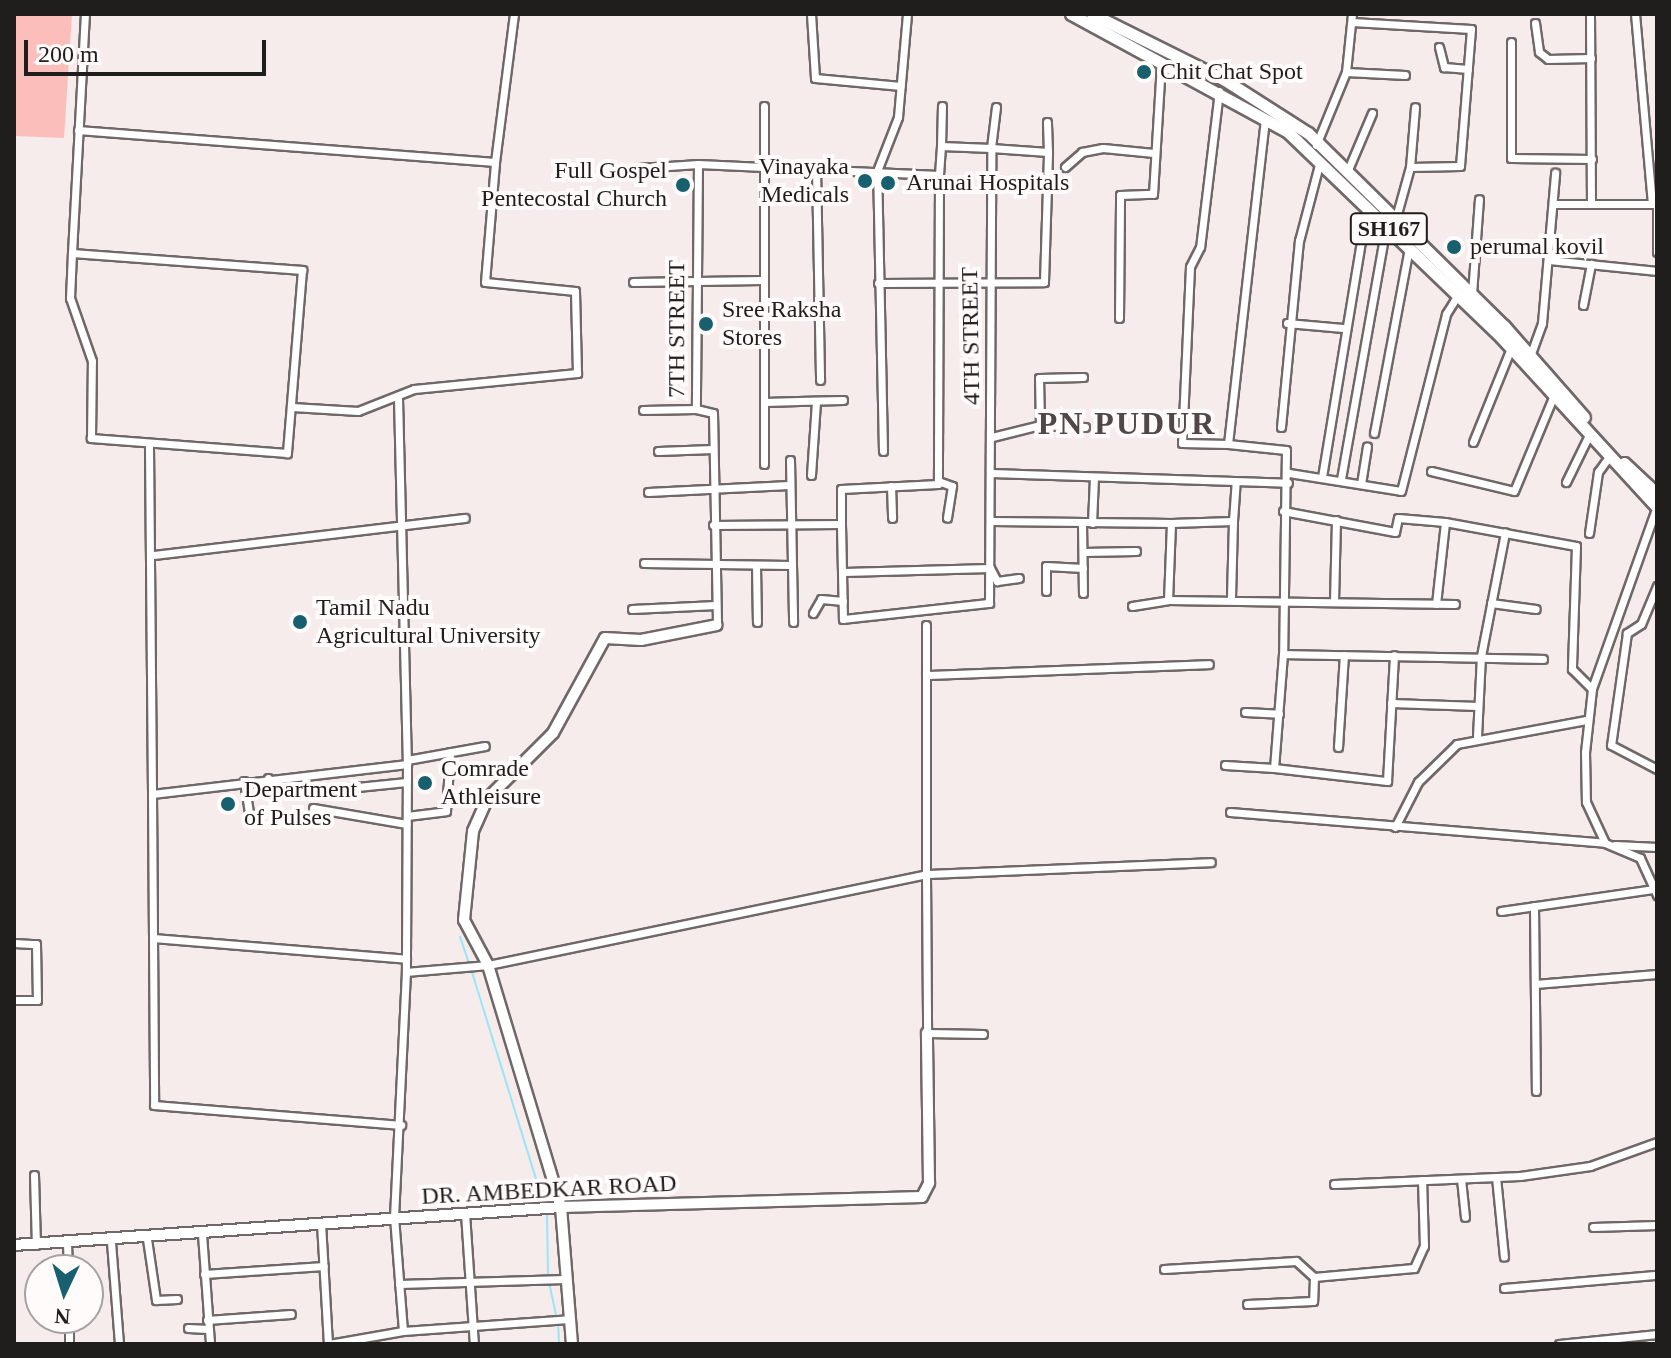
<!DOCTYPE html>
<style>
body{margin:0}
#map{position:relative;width:1671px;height:1358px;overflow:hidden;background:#f6ecec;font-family:"Times New Roman",serif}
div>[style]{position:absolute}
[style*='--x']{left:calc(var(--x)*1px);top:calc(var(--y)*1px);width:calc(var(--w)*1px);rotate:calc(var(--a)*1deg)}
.green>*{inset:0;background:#fcbebb}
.stream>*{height:2px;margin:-1px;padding:0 1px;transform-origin:1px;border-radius:1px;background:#99e5f9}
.roads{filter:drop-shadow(2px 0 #706868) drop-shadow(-2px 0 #706868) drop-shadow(0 2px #706868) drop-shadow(0 -2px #706868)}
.street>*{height:7px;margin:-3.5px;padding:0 3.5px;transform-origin:3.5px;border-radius:3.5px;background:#fff}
.secondary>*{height:10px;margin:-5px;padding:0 5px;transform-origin:5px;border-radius:5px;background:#fff}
.primary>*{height:11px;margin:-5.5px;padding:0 5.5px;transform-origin:5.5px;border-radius:5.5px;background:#fff}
.dots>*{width:22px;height:22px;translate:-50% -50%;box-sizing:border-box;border:4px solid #fffbfb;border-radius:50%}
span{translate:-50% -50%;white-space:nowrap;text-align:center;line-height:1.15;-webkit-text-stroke:8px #fffbfb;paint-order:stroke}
.shield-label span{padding:2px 6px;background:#fffbfb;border:2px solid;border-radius:6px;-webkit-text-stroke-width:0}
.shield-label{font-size:22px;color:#201d1d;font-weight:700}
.poi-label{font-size:24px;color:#201d1d}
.left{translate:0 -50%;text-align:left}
.right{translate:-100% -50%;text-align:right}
.street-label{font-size:24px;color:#201d1d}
.district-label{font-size:32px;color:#504848;font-weight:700;letter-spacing:2px}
.frame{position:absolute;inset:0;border:16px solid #201d1d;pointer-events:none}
.north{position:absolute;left:24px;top:1254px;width:80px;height:80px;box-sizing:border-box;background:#fffbfb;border:2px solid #a6a2a2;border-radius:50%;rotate:184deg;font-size:22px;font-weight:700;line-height:32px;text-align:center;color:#201d1d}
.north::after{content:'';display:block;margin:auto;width:28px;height:36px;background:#186070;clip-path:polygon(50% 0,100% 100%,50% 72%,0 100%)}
.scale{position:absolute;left:24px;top:40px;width:242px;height:36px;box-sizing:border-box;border:4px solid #201d1d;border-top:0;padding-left:10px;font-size:24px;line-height:28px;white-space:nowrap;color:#201d1d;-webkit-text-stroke:6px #fffbfb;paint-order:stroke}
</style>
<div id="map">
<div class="green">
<div style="clip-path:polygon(14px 14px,72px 14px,64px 138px,14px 136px)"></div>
</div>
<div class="stream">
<div style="--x:460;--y:937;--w:28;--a:71"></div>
<div style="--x:471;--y:969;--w:243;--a:72.8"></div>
<div style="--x:547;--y:1215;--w:60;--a:89"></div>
<div style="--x:549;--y:1282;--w:34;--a:78"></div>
<div style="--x:558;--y:1323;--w:21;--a:87"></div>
</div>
<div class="roads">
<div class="street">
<div style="--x:811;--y:14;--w:64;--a:86.4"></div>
<div style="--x:815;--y:78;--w:86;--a:5.3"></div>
<div style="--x:1590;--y:14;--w:188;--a:89.7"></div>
<div style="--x:1352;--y:22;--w:119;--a:3.4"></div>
<div style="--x:1471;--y:29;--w:137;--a:94.6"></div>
<div style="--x:1460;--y:166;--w:50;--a:178.9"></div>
<div style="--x:1410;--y:167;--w:56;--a:105.5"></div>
<div style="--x:1535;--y:23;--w:29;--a:82"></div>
<div style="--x:1539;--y:52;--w:11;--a:38"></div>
<div style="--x:1548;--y:59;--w:43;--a:-1.3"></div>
<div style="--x:1511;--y:42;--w:116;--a:90"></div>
<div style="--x:1511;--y:158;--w:81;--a:0.7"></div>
<div style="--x:1439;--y:47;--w:21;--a:76"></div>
<div style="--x:1444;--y:67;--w:24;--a:5"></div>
<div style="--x:1346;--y:72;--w:59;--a:2.9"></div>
<div style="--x:1219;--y:91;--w:157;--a:96.9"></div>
<div style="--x:1200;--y:247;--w:22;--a:117"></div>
<div style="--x:1190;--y:267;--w:176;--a:92.6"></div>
<div style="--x:1182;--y:443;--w:46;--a:1.2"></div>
<div style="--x:764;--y:106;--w:358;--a:90"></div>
<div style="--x:996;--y:107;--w:41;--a:97"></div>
<div style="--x:991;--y:148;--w:57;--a:4"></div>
<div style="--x:1048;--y:152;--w:30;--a:-92"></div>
<div style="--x:1265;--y:119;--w:327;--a:96.5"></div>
<div style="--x:1228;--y:444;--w:58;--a:5.9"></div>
<div style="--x:1286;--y:450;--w:204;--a:90.8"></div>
<div style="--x:1283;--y:654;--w:260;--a:1.1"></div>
<div style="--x:78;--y:130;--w:418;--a:4.4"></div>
<div style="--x:495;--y:162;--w:149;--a:-82.7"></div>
<div style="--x:1316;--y:145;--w:79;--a:-67.7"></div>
<div style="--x:1346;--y:72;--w:58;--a:-84.1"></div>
<div style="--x:941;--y:146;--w:40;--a:-88.6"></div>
<div style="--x:698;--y:164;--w:245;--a:90.5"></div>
<div style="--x:696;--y:409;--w:17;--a:13"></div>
<div style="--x:713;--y:413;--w:212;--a:88.9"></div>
<div style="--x:1065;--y:167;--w:23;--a:-41"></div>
<div style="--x:1082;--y:152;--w:21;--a:-11"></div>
<div style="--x:1103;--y:148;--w:51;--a:5.6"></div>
<div style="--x:1410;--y:167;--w:60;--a:-85.2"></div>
<div style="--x:639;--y:168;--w:59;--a:-3.9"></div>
<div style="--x:698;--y:164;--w:241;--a:2.6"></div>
<div style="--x:939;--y:175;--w:309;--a:90.2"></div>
<div style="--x:938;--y:484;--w:97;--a:177"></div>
<div style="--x:841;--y:489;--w:35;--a:90"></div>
<div style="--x:841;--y:524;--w:128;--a:179.6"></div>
<div style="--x:816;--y:168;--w:212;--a:88.9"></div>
<div style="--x:1347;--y:172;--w:64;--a:-67"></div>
<div style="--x:1554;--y:204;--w:98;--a:0"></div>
<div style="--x:1652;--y:204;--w:191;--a:-95.1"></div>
<div style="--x:1657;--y:204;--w:48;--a:90"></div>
<div style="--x:72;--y:253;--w:231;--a:4.2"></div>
<div style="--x:302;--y:270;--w:184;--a:94.7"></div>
<div style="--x:287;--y:453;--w:197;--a:-175.6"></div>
<div style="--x:91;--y:438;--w:77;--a:-89.3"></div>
<div style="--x:92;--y:361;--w:67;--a:-109.2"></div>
<div style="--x:70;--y:298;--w:45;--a:-87.5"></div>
<div style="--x:72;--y:253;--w:239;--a:-86.9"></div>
<div style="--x:1549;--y:260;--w:109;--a:5.8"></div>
<div style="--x:633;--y:282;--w:129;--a:-0.9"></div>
<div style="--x:878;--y:283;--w:166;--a:-0.3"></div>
<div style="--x:1044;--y:282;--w:130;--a:-88.2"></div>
<div style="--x:1472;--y:294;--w:95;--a:-85.8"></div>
<div style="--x:1583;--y:305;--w:42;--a:-79"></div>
<div style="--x:1119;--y:318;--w:123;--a:-89.5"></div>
<div style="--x:1120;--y:195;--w:33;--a:-2"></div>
<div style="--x:1153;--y:194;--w:130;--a:-86.5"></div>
<div style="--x:1287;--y:323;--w:56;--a:5.1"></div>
<div style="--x:1529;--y:359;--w:38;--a:-70"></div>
<div style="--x:1542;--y:323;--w:151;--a:-85"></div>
<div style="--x:398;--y:398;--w:366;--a:88.6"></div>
<div style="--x:764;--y:402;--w:79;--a:-1.5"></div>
<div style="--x:292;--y:407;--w:66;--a:3.5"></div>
<div style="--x:358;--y:411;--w:60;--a:-21.4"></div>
<div style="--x:414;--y:389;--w:164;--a:-5.6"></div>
<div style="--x:577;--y:373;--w:82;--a:-91.4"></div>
<div style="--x:575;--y:291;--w:90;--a:-174.3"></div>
<div style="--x:485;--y:282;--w:120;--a:-85.2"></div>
<div style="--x:643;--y:410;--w:53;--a:-1.1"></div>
<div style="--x:1040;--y:425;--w:47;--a:-91.2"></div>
<div style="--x:1039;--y:378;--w:44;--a:-1.3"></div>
<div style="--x:1281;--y:427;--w:187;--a:-84.5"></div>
<div style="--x:1299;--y:241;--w:83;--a:-75.3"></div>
<div style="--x:1374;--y:433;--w:188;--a:-79.3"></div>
<div style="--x:992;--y:437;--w:49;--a:-14"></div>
<div style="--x:1040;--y:425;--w:45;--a:2.5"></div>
<div style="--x:1473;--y:442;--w:101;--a:-68"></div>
<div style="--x:149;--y:447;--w:347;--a:89.5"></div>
<div style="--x:152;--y:794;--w:257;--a:-6.7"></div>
<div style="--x:407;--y:764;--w:208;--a:90.3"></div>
<div style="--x:406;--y:972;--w:82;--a:-4.9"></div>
<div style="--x:488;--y:965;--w:447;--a:-11.7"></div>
<div style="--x:926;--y:874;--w:159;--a:89.6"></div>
<div style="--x:927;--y:1033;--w:56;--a:1"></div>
<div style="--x:658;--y:451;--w:55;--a:-2.1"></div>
<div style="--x:883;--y:451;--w:280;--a:-91.2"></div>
<div style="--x:877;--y:171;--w:58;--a:-68.7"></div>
<div style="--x:898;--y:117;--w:103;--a:-85"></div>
<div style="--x:790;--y:460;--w:162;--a:88.9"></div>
<div style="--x:1431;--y:471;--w:85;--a:13.5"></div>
<div style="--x:1514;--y:491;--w:104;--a:-67.4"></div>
<div style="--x:991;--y:473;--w:297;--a:1.9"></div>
<div style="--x:1289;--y:473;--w:113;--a:9.1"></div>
<div style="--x:1401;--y:491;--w:183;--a:-75.7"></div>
<div style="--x:1446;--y:314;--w:22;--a:-58"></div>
<div style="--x:811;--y:475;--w:74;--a:-86.1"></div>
<div style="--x:1322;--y:477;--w:275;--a:-80.6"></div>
<div style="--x:1341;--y:479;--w:257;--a:-79.9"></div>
<div style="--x:938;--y:481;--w:15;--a:20"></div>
<div style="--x:952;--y:486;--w:32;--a:99"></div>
<div style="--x:1566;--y:482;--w:52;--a:-63.9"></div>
<div style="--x:1361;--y:484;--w:38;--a:-81"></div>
<div style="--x:891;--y:486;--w:32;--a:88"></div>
<div style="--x:648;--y:492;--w:141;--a:-2.8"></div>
<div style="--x:1657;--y:506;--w:194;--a:109.6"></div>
<div style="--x:1592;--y:689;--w:63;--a:96.3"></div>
<div style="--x:1585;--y:752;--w:50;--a:88.9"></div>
<div style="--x:1586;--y:802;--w:45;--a:65.1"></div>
<div style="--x:1605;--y:843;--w:38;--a:23"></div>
<div style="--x:1640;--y:858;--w:41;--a:65.3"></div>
<div style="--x:1283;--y:511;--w:114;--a:10.6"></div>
<div style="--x:1395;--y:532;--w:14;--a:-78"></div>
<div style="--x:1398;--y:518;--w:47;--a:4.9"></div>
<div style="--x:1445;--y:522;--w:133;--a:10.4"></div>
<div style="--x:1576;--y:546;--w:123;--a:91.9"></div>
<div style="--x:1572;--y:669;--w:28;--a:45"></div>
<div style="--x:991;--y:521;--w:180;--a:0.6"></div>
<div style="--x:1171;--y:523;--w:77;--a:92.2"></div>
<div style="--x:1168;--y:600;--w:287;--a:0.8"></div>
<div style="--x:1233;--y:521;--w:39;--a:-86"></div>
<div style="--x:1082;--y:523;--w:70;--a:89.2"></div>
<div style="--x:1092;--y:523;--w:46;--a:-87.5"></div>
<div style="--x:1171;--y:523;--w:62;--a:-1.8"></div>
<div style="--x:1233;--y:521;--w:79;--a:91.5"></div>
<div style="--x:841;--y:524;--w:95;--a:88.8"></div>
<div style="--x:843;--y:619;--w:147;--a:-6.3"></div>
<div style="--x:989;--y:603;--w:455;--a:-89.7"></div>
<div style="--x:991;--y:148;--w:50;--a:-177.7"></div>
<div style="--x:941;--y:146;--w:29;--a:94"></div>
<div style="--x:1589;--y:533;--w:62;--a:-81.6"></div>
<div style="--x:1598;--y:472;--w:19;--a:-54"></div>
<div style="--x:1083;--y:552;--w:53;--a:-1.1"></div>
<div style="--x:153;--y:555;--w:314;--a:-6.8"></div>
<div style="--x:644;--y:563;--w:146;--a:0.8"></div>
<div style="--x:756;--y:566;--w:56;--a:89"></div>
<div style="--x:844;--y:572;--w:146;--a:-1.6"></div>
<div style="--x:990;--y:568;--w:15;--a:62"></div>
<div style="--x:997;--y:581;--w:22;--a:-8"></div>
<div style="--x:1657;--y:586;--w:41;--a:112.8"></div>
<div style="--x:1641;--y:624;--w:17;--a:147"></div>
<div style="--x:1627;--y:633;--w:113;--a:98.1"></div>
<div style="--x:1611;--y:745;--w:52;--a:27.6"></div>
<div style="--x:1046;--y:591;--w:25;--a:-90"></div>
<div style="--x:1046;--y:566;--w:37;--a:3"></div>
<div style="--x:1334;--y:602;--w:82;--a:-88.6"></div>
<div style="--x:1491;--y:603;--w:45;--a:7.6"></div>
<div style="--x:1436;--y:604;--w:82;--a:-83.7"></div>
<div style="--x:1132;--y:606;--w:36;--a:-9"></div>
<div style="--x:632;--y:609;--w:84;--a:-2.7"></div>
<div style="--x:813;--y:613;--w:16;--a:-60"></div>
<div style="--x:821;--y:599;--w:22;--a:5"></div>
<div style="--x:926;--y:625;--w:249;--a:90"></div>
<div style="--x:926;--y:874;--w:285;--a:-2.4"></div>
<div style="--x:1283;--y:654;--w:114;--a:94.5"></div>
<div style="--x:1274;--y:768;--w:114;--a:6.6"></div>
<div style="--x:1387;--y:781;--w:126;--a:-86.8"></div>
<div style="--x:926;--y:675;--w:283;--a:-2.2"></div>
<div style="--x:1391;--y:703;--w:87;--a:2"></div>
<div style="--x:1245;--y:712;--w:34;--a:3"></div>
<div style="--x:1477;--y:737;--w:81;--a:-87.2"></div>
<div style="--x:1481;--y:656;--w:126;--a:-79"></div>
<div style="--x:1338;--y:747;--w:92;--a:-86.3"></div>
<div style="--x:407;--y:760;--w:79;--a:-10.2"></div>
<div style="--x:1225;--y:765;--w:49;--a:3.5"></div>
<div style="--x:268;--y:778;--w:15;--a:90"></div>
<div style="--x:244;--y:781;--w:31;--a:81"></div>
<div style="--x:318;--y:791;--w:89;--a:-5.8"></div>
<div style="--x:152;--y:794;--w:311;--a:89.6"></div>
<div style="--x:154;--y:1105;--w:248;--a:4.6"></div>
<div style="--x:313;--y:808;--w:95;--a:9.7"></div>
<div style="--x:1230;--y:812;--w:376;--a:4.7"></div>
<div style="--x:407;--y:816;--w:39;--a:-7"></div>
<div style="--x:446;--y:811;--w:59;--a:-86.1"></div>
<div style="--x:1395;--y:827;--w:51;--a:-62.9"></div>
<div style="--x:1418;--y:782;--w:54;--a:-44.3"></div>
<div style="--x:1457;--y:744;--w:132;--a:-10.5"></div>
<div style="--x:1615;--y:845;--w:42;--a:2.7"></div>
<div style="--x:1534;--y:906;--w:185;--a:89.4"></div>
<div style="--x:1501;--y:911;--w:155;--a:-8.2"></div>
<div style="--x:153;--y:938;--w:254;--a:4.7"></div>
<div style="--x:14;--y:943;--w:22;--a:3"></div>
<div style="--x:36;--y:944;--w:56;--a:89"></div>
<div style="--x:37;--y:1000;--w:23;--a:180"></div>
<div style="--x:1535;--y:984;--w:122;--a:-4.7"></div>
<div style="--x:34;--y:1175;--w:70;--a:88.4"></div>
<div style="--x:1496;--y:1177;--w:80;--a:84.3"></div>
<div style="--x:1461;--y:1179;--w:38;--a:84"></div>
<div style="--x:1334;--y:1184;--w:186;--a:-2.5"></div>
<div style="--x:1520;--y:1176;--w:71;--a:-8.1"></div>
<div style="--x:1590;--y:1166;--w:71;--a:-19.7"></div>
<div style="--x:465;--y:1213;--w:131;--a:86.1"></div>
<div style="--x:321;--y:1223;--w:121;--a:86.7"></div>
<div style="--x:1593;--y:1227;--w:64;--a:-1.8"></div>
<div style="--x:202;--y:1234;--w:110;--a:85.8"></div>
<div style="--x:147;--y:1239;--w:62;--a:81.6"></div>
<div style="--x:156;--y:1300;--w:21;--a:-3"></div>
<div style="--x:111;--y:1242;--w:102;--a:85.5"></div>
<div style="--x:67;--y:1243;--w:27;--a:88"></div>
<div style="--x:1164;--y:1269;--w:132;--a:-3.5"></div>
<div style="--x:1296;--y:1261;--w:24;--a:42"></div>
<div style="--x:1314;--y:1277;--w:24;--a:92"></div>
<div style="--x:1313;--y:1301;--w:66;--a:177.4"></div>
<div style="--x:204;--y:1274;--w:120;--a:-3.8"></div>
<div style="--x:1314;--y:1277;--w:100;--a:-5.1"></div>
<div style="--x:1414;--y:1268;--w:24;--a:-66"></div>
<div style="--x:1424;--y:1246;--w:66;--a:-91.7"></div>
<div style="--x:399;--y:1284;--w:166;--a:-1.7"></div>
<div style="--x:1504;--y:1288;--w:154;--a:-4.9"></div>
<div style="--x:207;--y:1320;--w:84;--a:-4.1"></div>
<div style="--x:188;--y:1328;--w:20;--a:3"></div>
<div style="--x:403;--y:1331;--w:114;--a:-94.5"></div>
<div style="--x:394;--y:1217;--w:245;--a:-87.2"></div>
<div style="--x:69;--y:1344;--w:26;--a:-90"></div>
<div style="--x:329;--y:1344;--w:75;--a:-10"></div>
<div style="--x:403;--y:1331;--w:166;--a:-4.1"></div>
<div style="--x:1559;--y:1344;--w:99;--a:-5.8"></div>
</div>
<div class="secondary">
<div style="--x:14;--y:1245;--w:548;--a:-3.97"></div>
<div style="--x:561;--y:1207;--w:361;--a:-1.6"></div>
<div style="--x:922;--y:1197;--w:16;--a:-63"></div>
<div style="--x:929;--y:1183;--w:150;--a:-90.8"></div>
<div style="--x:572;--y:1344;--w:137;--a:-94.6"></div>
<div style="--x:561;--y:1207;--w:253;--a:-106.8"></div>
<div style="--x:488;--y:965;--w:51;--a:-118.1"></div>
<div style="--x:464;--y:920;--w:89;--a:-84.2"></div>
<div style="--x:473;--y:831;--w:35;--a:-66"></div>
<div style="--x:487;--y:799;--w:93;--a:-45"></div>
<div style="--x:553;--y:733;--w:108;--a:-61.3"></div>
<div style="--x:605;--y:638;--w:36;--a:3"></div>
<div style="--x:641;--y:640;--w:77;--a:-11.2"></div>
</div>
<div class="primary">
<div style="--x:1071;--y:14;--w:247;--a:28.5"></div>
<div style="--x:1288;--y:132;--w:296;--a:43.9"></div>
<div style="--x:1501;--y:337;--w:231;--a:47.5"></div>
<div style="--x:1092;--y:14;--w:148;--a:26.4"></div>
<div style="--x:1225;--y:80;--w:98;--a:32.6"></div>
<div style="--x:1308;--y:133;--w:275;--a:44.6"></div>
<div style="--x:1504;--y:326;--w:121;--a:48.7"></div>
<div style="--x:1624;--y:463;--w:45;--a:43.2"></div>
</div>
</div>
<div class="dots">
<div style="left:1144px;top:72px;background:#186070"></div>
<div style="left:865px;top:181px;background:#186070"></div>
<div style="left:888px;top:183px;background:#186070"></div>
<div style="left:683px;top:185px;background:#186070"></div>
<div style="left:1454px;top:247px;background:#186070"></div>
<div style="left:706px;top:324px;background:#186070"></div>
<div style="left:300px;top:622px;background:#186070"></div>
<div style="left:425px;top:783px;background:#186070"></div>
<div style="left:228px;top:804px;background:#186070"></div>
</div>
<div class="shield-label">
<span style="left:1389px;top:229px">SH167</span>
</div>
<div class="poi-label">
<span class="left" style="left:1160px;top:72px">Chit Chat Spot</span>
<span class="right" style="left:849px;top:181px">Vinayaka<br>Medicals</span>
<span class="right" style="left:667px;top:185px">Full Gospel<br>Pentecostal Church</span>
<span class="left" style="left:906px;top:183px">Arunai Hospitals</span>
<span class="left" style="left:1470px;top:247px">perumal kovil</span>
<span class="left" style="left:722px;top:324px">Sree Raksha<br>Stores</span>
<span class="left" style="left:316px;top:622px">Tamil Nadu<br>Agricultural University</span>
<span class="left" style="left:441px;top:783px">Comrade<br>Athleisure</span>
<span class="left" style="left:244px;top:804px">Department<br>of Pulses</span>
</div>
<div class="street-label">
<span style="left:677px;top:329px;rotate:-90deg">7TH STREET</span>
<span style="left:971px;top:336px;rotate:-91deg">4TH STREET</span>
<span style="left:549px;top:1190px;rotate:-3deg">DR. AMBEDKAR ROAD</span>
</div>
<div class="district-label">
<span style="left:1127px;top:423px">PN PUDUR</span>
</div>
<div class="frame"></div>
<div class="north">N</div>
<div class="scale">200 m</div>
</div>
